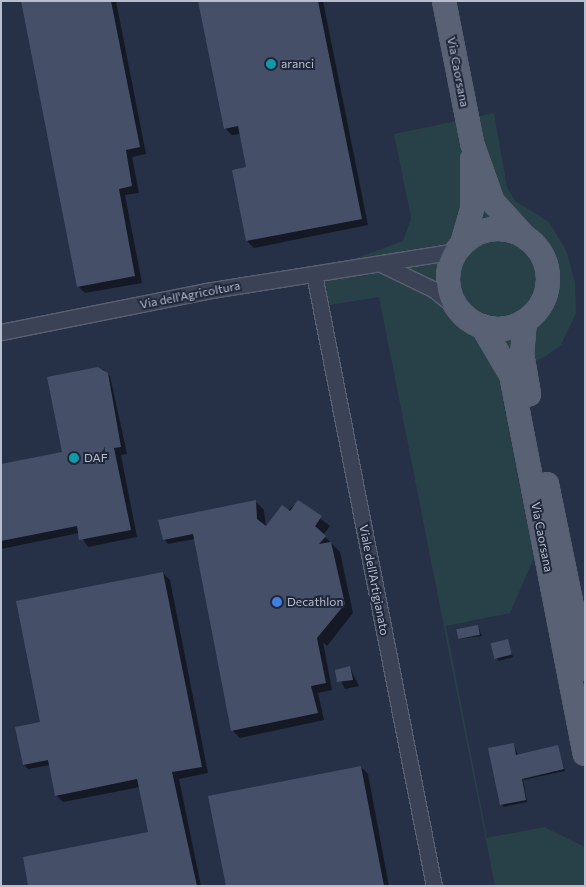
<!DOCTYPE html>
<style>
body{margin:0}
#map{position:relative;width:586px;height:887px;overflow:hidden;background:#263046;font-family:Commissioner,sans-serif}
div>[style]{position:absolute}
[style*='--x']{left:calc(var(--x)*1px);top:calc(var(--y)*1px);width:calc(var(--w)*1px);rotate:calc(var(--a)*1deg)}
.green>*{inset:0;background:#284047}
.shadow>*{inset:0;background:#0007}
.building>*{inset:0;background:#454f68;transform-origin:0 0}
.roads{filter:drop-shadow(1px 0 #596072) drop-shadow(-1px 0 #596072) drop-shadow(0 1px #596072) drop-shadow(0 -1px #596072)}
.minor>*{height:15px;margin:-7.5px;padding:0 7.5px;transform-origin:7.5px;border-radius:7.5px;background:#3b4255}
.primary>*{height:22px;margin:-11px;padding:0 11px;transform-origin:11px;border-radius:11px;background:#596175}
.primary>.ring{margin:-11px;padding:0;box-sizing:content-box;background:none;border:22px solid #596175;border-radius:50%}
.dots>*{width:14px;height:14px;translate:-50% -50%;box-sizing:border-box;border:2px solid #1f273b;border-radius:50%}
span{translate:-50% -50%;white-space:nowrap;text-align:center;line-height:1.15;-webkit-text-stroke:4px #1f273b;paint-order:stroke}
.poi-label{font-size:12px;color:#b9bece}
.left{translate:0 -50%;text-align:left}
.street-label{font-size:12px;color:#b9bece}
.frame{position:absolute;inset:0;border:2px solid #b9bece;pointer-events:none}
</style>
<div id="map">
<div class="green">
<div style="clip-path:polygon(494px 113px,507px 187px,515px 201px,549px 222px,566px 250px,575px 282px,576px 313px,561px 345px,543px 358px,497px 370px,534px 558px,510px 613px,446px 626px,487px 838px,544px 827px,585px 847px,585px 886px,495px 886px,379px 297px,323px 306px,313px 274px,403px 241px,411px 218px,394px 134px)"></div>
</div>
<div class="shadow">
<div style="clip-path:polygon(22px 1px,116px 1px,146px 154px,132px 157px,139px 193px,125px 195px,142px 283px,85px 293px,78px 286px)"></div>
<div style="clip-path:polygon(200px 1px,323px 1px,368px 225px,254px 248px,247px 241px,233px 171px,247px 168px,240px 134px,232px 135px,225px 128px)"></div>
<div style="clip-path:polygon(103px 369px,110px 376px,127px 454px,121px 455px,137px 537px,88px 547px,79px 533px,1px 549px,1px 466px,63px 453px,49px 378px)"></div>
<div style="clip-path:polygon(255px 501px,264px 510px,266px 528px,298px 502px,330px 526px,323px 535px,340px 552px,353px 613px,327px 646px,323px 642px,332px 690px,318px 693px,324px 720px,240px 738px,233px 731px,195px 539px,168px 544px,164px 539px)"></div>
<div style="clip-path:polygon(163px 573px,170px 580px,208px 773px,179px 779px,201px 886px,30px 886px,149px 833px,140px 787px,63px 802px,56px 795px,50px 765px,28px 769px,24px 765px,42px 723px)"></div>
<div style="clip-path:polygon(478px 626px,482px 636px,459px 639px)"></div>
<div style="clip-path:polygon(507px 641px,513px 657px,499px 661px,497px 659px)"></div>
<div style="clip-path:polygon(350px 668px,359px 686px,345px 689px,336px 671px)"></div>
<div style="clip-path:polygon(514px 744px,518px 756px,558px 747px,565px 771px,523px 780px,527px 802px,503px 807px,489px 749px)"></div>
<div style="clip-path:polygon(361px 767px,368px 774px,389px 886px,228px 886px)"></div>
</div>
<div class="building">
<div style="clip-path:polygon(21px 1px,111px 1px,140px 147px,126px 150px,132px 186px,119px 189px,135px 276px,77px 287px)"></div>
<div style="clip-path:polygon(198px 1px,318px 1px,362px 219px,246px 241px,232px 170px,246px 167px,238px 126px,224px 129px)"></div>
<div style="clip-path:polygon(98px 367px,108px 373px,121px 447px,114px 448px,131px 530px,79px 540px,77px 526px,1px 541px,1px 464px,62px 452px,47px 377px)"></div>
<div style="clip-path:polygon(256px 500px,257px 519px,266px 526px,282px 505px,290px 511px,298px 500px,322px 516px,315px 526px,326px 536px,319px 544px,331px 542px,345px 604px,317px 638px,326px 683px,311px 686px,318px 713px,231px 731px,193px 534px,163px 540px,158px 520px)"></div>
<div style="clip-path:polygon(163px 572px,202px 767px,172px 772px,197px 886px,28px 886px,23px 857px,148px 832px,137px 779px,55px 796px,48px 760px,23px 765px,15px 727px,40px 722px,16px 601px)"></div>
<div style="left:478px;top:625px;width:10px;height:22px;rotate:79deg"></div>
<div style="left:508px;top:639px;width:16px;height:18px;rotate:76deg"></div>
<div style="clip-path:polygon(350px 666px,353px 680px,337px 682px,335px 670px)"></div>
<div style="clip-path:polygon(514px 743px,516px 755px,558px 745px,564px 769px,522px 779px,526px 800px,500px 805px,488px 748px)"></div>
<div style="clip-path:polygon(361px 766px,384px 886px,226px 886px,208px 796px)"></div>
</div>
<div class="roads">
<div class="minor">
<div style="--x:381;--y:264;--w:58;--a:25.7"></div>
<div style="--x:433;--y:289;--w:32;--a:39"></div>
<div style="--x:314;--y:274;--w:624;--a:78.91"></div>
<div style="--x:1;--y:332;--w:209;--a:-11.3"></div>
<div style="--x:206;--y:291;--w:253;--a:-9.1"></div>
</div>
<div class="primary">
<div style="--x:444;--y:1;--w:145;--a:78.8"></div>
<div style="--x:472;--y:143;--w:63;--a:70.4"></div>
<div style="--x:493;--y:202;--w:46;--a:47.6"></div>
<div class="ring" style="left:448px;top:229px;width:78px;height:78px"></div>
<div style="--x:462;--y:244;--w:37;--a:-74"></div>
<div style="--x:472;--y:208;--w:49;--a:-90"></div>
<div style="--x:525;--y:321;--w:32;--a:95"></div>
<div style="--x:522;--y:353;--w:42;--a:80.3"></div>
<div style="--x:482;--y:326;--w:57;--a:59.4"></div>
<div style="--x:511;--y:375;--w:386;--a:79"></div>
<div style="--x:547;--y:484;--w:189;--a:78.4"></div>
</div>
</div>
<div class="dots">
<div style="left:271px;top:64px;background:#0f9aa8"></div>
<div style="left:74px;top:458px;background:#0f9aa8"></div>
<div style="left:277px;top:602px;background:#3f7fe0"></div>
</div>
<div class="poi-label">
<span class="left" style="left:281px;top:64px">aranci</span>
<span class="left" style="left:84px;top:458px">DAF</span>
<span class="left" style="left:287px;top:602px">Decathlon</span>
</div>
<div class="street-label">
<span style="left:458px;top:72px;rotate:79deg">Via Caorsana</span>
<span style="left:190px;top:295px;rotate:-11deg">Via dell'Agricoltura</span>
<span style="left:542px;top:537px;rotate:79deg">Via Caorsana</span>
<span style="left:374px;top:580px;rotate:79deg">Viale dell'Artigianato</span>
</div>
<div class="frame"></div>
</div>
